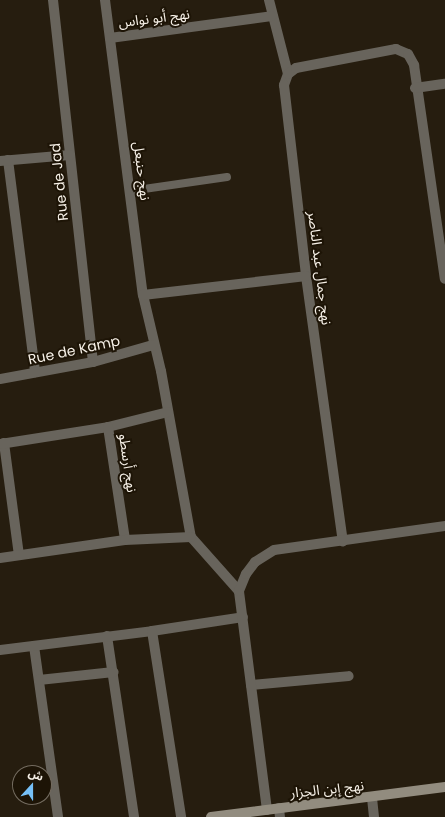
<!DOCTYPE html>
<meta charset="utf-8">
<style>
body{margin:0}
#map{position:relative;width:445px;height:817px;overflow:hidden;background:#261d0f;font-family:Poppins,"Noto Sans Arabic",sans-serif}
div>[style]{position:absolute}
[style*='--x']{left:calc(var(--x)*1px);top:calc(var(--y)*1px);width:calc(var(--w)*1px);rotate:calc(var(--a)*1deg)}
.lane>*{height:8px;margin:-4px;padding:0 4px;transform-origin:4px;border-radius:4px;background:#68645c}
.street>*{height:10px;margin:-5px;padding:0 5px;transform-origin:5px;border-radius:5px;background:#68645c}
.secondary>*{height:10px;margin:-5px;padding:0 5px;transform-origin:5px;border-radius:5px;background:#928c7f}
span{translate:-50% -50%;white-space:nowrap;text-align:center;line-height:1.15;-webkit-text-stroke:4px #1d1406;paint-order:stroke}
.street-label{font-size:14px;color:#f6f0e7}
.north{position:absolute;left:12px;top:765px;width:40px;height:40px;box-sizing:border-box;background:#1d1406;border:1px solid #746c60;border-radius:50%;rotate:21deg;font-size:11px;font-weight:700;line-height:16px;text-align:center;color:#f6f0e7}
.north::after{content:'';display:block;margin:auto;width:14px;height:18px;background:#76c0f7;clip-path:polygon(50% 0,100% 100%,50% 72%,0 100%)}
</style>
<div id="map">
<div class="lane">
<div style="--x:130;--y:191;--w:98;--a:-8.2"></div>
</div>
<div class="street">
<div style="--x:53;--y:0;--w:364;--a:83.7"></div>
<div style="--x:105;--y:0;--w:297;--a:82.7"></div>
<div style="--x:143;--y:295;--w:78;--a:76.7"></div>
<div style="--x:161;--y:371;--w:169;--a:79.8"></div>
<div style="--x:191;--y:537;--w:72;--a:48.4"></div>
<div style="--x:269;--y:0;--w:76;--a:75.6"></div>
<div style="--x:288;--y:74;--w:12;--a:110"></div>
<div style="--x:284;--y:85;--w:192;--a:83.4"></div>
<div style="--x:306;--y:276;--w:268;--a:82.1"></div>
<div style="--x:110;--y:38;--w:163;--a:-7.7"></div>
<div style="--x:288;--y:74;--w:10;--a:-37"></div>
<div style="--x:296;--y:68;--w:102;--a:-10.8"></div>
<div style="--x:396;--y:49;--w:13;--a:23"></div>
<div style="--x:408;--y:54;--w:13;--a:61"></div>
<div style="--x:414;--y:65;--w:216;--a:81.8"></div>
<div style="--x:415;--y:88;--w:30;--a:-8"></div>
<div style="--x:8;--y:160;--w:214;--a:82.7"></div>
<div style="--x:0;--y:161;--w:70;--a:-4.9"></div>
<div style="--x:143;--y:295;--w:164;--a:-6.6"></div>
<div style="--x:0;--y:379;--w:95;--a:-10.4"></div>
<div style="--x:93;--y:362;--w:62;--a:-15.8"></div>
<div style="--x:108;--y:427;--w:62;--a:-14"></div>
<div style="--x:4;--y:443;--w:113;--a:82.4"></div>
<div style="--x:0;--y:444;--w:109;--a:-8.9"></div>
<div style="--x:108;--y:427;--w:114;--a:81.4"></div>
<div style="--x:0;--y:558;--w:126;--a:-8.2"></div>
<div style="--x:125;--y:540;--w:66;--a:-2.6"></div>
<div style="--x:152;--y:631;--w:92;--a:-8.7"></div>
<div style="--x:107;--y:636;--w:183;--a:81.5"></div>
<div style="--x:34;--y:646;--w:173;--a:82"></div>
<div style="--x:0;--y:650;--w:153;--a:-7.1"></div>
<div style="--x:152;--y:631;--w:188;--a:81.1"></div>
<div style="--x:39;--y:680;--w:75;--a:-6.1"></div>
<div style="--x:251;--y:685;--w:98;--a:-5.2"></div>
<div style="--x:372;--y:798;--w:19;--a:84"></div>
<div style="--x:279;--y:808;--w:9;--a:84"></div>
<div style="--x:267;--y:810;--w:221;--a:-97.3"></div>
<div style="--x:239;--y:591;--w:18;--a:-68"></div>
<div style="--x:246;--y:574;--w:15;--a:-53"></div>
<div style="--x:255;--y:562;--w:22;--a:-32"></div>
<div style="--x:274;--y:550;--w:173;--a:-8"></div>
</div>
<div class="secondary">
<div style="--x:211;--y:817;--w:236;--a:-7.3"></div>
</div>
<div class="street-label">
<span style="left:154px;top:18px;rotate:-7deg">نهج أبو نواس</span>
<span style="left:142px;top:171px;rotate:83deg">نهج حنبعل</span>
<span style="left:59px;top:182px;rotate:-96deg">Rue de Jad</span>
<span style="left:320px;top:268px;rotate:83deg">نهج جمال عبد الناصر</span>
<span style="left:74px;top:350px;rotate:-12deg">Rue de Kamp</span>
<span style="left:128px;top:463px;rotate:82deg">نهج أرسطو</span>
<span style="left:327px;top:789px;rotate:-6deg">نهج إبن الجزار</span>
</div>
<div class="north">ش</div>
</div>
